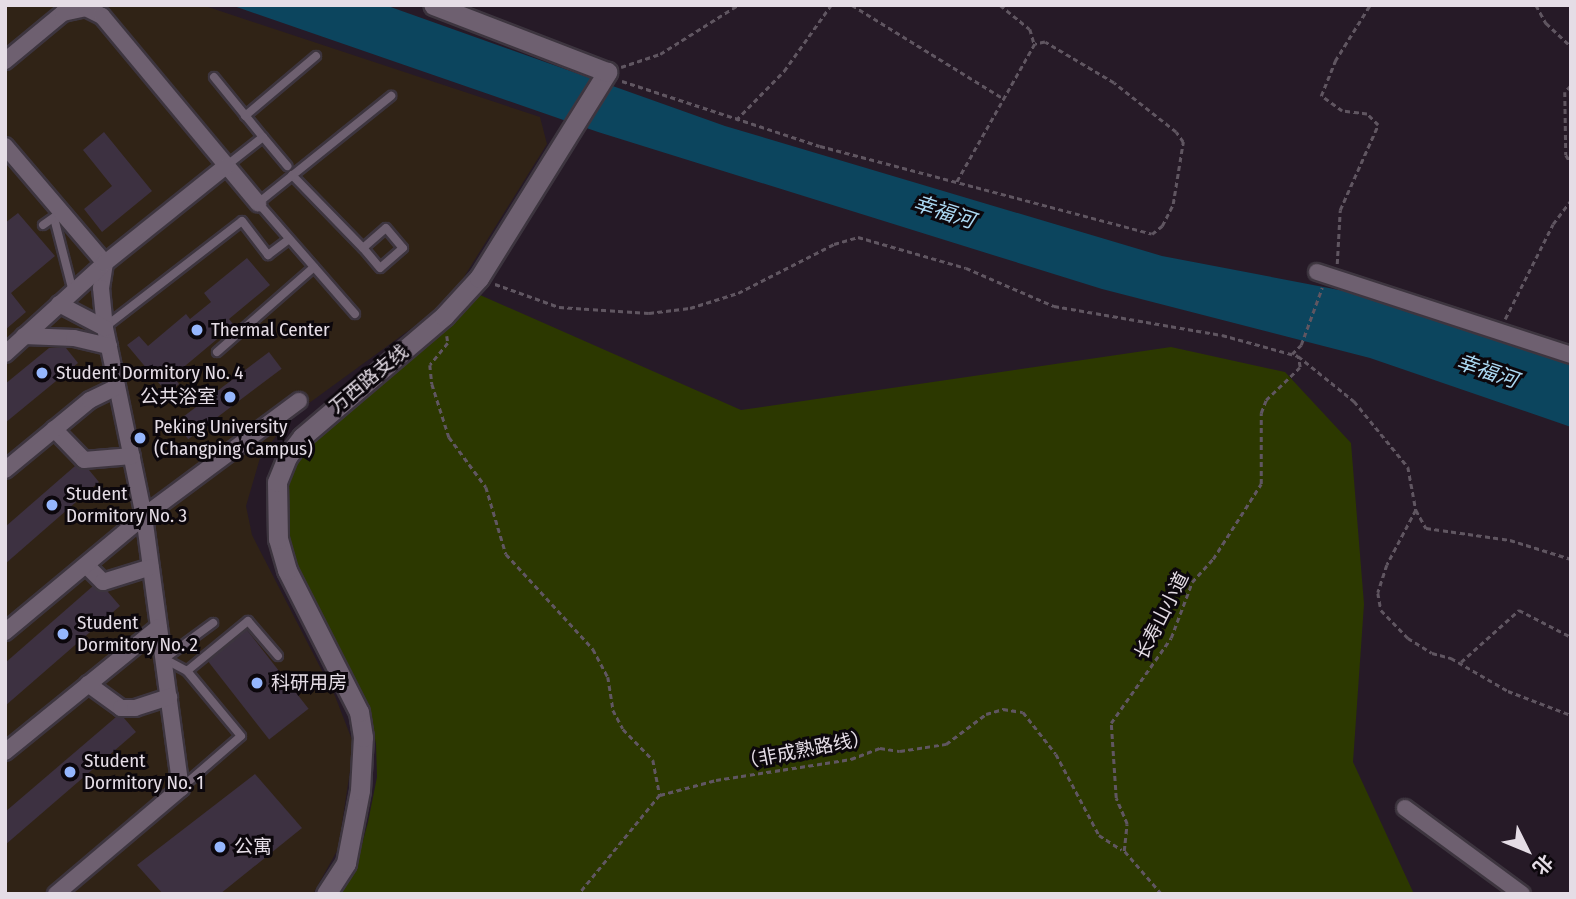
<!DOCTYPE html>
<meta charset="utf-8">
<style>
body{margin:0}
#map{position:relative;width:1576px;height:899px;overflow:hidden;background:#261a27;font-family:"Fira Sans Condensed","Noto Sans SC",sans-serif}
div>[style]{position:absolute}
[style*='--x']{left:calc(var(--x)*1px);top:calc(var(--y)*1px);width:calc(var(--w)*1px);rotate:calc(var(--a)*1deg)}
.education>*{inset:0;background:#302316}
.green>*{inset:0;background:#2c3800}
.water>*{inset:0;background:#0c455e}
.building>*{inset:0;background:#3d3141;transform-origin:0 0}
.path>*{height:2.5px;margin-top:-1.25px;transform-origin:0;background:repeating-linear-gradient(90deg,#605661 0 5px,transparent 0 8.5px)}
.roads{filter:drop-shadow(2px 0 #3d353f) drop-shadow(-2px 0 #3d353f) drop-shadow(0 2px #3d353f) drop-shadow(0 -2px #3d353f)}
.service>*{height:8px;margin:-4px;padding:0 4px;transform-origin:4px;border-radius:4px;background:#6e6070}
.minor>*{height:16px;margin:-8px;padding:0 8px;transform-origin:8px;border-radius:8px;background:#6e6070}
.tertiary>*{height:19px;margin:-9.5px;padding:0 9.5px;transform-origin:9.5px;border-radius:9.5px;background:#6e6070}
.dots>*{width:19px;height:19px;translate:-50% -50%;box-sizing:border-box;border:4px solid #0c070c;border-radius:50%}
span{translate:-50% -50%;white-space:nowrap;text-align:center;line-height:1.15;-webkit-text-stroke:6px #0c070c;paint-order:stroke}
.poi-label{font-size:19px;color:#e5dde6}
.left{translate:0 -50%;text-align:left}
.right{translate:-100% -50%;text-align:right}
.street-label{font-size:19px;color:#e5dde6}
.water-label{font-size:21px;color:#acd9f3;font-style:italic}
.frame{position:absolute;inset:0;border:7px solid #e5dde6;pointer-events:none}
.north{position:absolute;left:1492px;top:815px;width:70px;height:70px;-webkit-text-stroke:5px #0c070c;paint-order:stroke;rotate:133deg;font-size:19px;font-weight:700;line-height:28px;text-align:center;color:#e5dde6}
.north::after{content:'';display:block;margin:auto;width:24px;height:32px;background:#e5dde6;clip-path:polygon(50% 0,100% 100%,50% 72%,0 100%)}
</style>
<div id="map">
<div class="education">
<div style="clip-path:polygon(5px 5px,202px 5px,540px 117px,547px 144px,449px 301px,290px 417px,260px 458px,246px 506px,252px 535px,335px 696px,354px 745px,338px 849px,313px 894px,5px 894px)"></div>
</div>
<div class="green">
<div style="clip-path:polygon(480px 295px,741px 410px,1171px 347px,1285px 372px,1351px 443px,1364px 604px,1353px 762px,1414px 894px,341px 894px,355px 870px,368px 822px,377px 777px,376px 744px,370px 711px,295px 562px,284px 524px,289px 478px,302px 454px,333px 421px)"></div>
</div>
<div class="water">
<div style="clip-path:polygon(231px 5px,385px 5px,725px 126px,1162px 256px,1360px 294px,1571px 364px,1571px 427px,1370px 358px,1102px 289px,598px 132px)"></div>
</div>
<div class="building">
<div style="clip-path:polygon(104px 132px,152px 191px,102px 232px,84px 209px,112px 186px,83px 150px)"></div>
<div style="clip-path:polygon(18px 213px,55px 256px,11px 293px,26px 312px,5px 330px,5px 223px)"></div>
<div style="clip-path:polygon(247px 258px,270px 285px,229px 319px,234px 325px,173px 376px,179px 384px,168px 394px,127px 345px,139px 336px,148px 346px,186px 314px,190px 319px,211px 302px,204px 293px)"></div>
<div style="clip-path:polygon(49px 348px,66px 348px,78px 363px,5px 423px,5px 384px)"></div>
<div style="left:269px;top:352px;width:21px;height:117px;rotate:53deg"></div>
<div style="clip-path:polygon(75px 466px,89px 470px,99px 482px,5px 564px,5px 527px)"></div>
<div style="clip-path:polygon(93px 586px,108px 592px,120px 606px,5px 706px,5px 663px)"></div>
<div style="left:247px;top:630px;width:100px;height:50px;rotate:52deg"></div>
<div style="clip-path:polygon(116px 717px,124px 718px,136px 732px,5px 845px,5px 812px)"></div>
<div style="clip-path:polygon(255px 774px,302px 828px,220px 894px,163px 894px,137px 865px)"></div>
</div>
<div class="path">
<div style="--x:852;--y:5;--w:179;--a:31.7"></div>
<div style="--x:1000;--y:5;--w:38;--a:39"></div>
<div style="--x:1030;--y:29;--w:15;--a:74"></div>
<div style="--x:1536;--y:5;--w:21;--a:61"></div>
<div style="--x:1546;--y:23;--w:34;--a:43"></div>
<div style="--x:621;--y:67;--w:41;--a:-18.4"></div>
<div style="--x:660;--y:54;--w:92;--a:-32.1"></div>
<div style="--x:622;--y:81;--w:208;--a:18.2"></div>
<div style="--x:820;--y:146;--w:343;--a:14.8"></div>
<div style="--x:1152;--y:234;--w:13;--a:-39"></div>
<div style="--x:1162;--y:226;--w:25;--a:-63"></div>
<div style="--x:1173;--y:204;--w:63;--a:-80.8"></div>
<div style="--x:1183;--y:142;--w:12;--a:-125"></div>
<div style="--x:1176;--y:132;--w:79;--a:-141.7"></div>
<div style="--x:1114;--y:83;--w:80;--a:-149.3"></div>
<div style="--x:1045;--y:42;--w:10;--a:169"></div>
<div style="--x:1035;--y:44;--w:159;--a:119.5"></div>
<div style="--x:1571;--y:86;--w:8;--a:135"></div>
<div style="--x:1565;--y:92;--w:63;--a:89.1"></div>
<div style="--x:1566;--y:155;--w:9;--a:58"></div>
<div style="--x:736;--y:120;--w:69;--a:-45.6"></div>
<div style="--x:784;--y:71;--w:81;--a:-54.5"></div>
<div style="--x:1337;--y:264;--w:54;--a:-86.8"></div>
<div style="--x:1340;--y:210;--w:93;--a:-65.9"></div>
<div style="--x:1378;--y:125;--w:16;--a:-135"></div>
<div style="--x:1367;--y:114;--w:25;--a:-173"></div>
<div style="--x:1342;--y:111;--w:26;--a:-144"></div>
<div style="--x:1321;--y:96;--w:38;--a:-68"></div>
<div style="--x:1335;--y:61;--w:66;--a:-58"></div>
<div style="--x:495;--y:284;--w:68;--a:19.8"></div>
<div style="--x:559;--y:307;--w:90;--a:3.8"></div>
<div style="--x:649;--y:313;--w:41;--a:-7"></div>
<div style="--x:690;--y:308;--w:50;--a:-17.4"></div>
<div style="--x:738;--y:293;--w:108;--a:-27"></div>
<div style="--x:834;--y:244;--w:25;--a:-16"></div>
<div style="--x:858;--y:237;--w:112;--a:16"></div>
<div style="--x:966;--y:268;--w:96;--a:23.4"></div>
<div style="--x:1054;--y:306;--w:170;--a:9.8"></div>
<div style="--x:1222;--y:335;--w:79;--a:15.4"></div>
<div style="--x:1298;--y:356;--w:72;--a:38.8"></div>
<div style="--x:1354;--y:401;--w:85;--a:50.7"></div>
<div style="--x:1408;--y:467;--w:44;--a:79.5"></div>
<div style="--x:1416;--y:510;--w:21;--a:61"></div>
<div style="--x:1426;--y:528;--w:85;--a:8.1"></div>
<div style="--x:1510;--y:540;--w:64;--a:17.3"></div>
<div style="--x:1505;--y:319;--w:106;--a:-63.2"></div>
<div style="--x:1553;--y:224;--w:30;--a:-53"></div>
<div style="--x:447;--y:336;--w:7;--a:82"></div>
<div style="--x:448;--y:343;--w:28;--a:129"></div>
<div style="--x:430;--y:365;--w:19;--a:84"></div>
<div style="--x:432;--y:384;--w:56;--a:72.2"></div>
<div style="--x:449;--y:437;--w:62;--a:53.5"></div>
<div style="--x:486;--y:487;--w:70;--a:73.4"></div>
<div style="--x:506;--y:554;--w:129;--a:47.5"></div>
<div style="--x:593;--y:649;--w:32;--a:62"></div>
<div style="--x:608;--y:677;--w:33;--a:81"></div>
<div style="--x:613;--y:710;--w:21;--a:62"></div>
<div style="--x:623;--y:729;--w:43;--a:45.9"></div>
<div style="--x:653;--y:760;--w:36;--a:79"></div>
<div style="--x:660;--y:795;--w:128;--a:129.3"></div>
<div style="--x:1292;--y:354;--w:13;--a:-45"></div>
<div style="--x:1301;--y:345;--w:61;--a:-69.8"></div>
<div style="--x:1416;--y:510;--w:62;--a:117.8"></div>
<div style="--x:1387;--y:565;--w:29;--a:108"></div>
<div style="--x:1378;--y:593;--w:17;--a:80"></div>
<div style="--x:1381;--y:610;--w:39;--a:46"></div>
<div style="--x:1408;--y:638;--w:28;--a:32"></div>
<div style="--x:1432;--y:653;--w:20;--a:15"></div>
<div style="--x:1451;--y:658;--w:66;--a:30.1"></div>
<div style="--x:1508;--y:691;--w:67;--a:20.9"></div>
<div style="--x:1461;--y:662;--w:78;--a:-41.9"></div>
<div style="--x:1519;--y:610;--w:59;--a:27.4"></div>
<div style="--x:660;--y:795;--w:58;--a:-15"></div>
<div style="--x:716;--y:780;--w:137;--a:-8.8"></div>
<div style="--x:851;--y:759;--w:31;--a:-21"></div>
<div style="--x:880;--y:748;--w:20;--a:9"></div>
<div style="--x:900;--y:751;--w:47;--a:-8.7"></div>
<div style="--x:946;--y:744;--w:50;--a:-36.9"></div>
<div style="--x:986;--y:714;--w:18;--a:-16"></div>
<div style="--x:1003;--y:709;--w:20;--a:9"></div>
<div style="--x:1023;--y:712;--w:53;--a:51.8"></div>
<div style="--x:1056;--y:754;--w:92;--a:62"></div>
<div style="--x:1099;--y:835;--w:27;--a:33"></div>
<div style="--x:1161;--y:894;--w:57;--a:-130.7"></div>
<div style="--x:1124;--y:851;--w:27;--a:-84"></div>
<div style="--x:1127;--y:824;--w:28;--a:-113"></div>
<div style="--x:1116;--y:798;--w:75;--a:-93.8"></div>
<div style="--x:1111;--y:723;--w:104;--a:-54.8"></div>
<div style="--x:1171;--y:638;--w:60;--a:-69.4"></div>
<div style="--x:1192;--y:582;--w:31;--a:-48"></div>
<div style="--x:1213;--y:559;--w:89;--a:-57.4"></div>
<div style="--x:1261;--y:484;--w:71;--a:-90"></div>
<div style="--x:1261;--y:413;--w:14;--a:-69"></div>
<div style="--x:1266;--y:400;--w:47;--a:-44.1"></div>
<div style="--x:1300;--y:367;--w:10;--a:-101"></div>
</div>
<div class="roads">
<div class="service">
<div style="--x:214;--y:77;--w:77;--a:50.8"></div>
<div style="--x:263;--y:137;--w:47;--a:141.9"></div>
<div style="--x:245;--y:116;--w:93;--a:-40.2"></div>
<div style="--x:263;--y:137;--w:38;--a:50"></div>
<div style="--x:292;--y:175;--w:102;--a:45.8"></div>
<div style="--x:54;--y:218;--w:76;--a:75.6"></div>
<div style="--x:43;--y:225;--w:16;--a:-35"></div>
<div style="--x:386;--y:228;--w:26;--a:50"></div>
<div style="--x:403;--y:248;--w:30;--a:139"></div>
<div style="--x:380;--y:268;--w:26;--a:-130"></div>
<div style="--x:363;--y:248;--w:30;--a:-41"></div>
<div style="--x:355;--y:314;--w:147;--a:-131.1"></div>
<div style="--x:258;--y:203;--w:171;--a:-38.8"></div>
<div style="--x:105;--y:327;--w:173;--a:-37.7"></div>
<div style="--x:242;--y:221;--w:43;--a:52.6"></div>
<div style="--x:268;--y:255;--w:26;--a:-37"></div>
<div style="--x:217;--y:352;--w:129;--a:-41.2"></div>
<div style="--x:187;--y:671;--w:79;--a:-39.3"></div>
<div style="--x:248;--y:621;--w:46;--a:49.4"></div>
<div style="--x:181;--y:788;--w:79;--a:-40.9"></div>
<div style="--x:241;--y:736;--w:85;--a:-129.7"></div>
<div style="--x:187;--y:671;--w:26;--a:-152"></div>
<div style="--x:164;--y:659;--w:61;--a:-36.3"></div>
</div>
<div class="minor">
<div style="--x:5;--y:61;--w:75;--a:-39.6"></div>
<div style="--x:63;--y:13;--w:24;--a:-12"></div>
<div style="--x:86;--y:8;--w:18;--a:27"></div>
<div style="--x:102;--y:16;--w:244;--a:50.2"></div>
<div style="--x:5;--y:146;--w:154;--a:49.5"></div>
<div style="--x:105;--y:263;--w:25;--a:99"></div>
<div style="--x:101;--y:288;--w:40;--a:84.3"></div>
<div style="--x:105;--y:328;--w:192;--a:78.3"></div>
<div style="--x:144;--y:516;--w:275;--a:82.3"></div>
<div style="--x:181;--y:788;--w:164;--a:139.7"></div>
<div style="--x:1317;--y:272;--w:267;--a:18.1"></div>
<div style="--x:59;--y:304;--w:52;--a:27.6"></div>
<div style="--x:24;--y:336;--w:50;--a:2.3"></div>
<div style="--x:74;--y:338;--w:36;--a:13"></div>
<div style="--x:5;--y:354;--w:135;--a:-42.3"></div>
<div style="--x:105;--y:263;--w:155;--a:-38.7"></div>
<div style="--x:54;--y:429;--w:43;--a:45.9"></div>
<div style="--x:84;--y:460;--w:48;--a:-4.8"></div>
<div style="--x:5;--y:470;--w:110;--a:-39.5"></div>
<div style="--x:90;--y:400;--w:30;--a:-26"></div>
<div style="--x:86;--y:565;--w:24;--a:45"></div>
<div style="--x:103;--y:582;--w:50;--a:-17.4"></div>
<div style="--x:5;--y:632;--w:181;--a:-39.8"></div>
<div style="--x:144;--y:516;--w:193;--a:-36.6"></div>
<div style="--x:88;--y:684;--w:41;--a:36"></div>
<div style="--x:121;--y:708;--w:14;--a:0"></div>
<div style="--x:135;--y:708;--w:36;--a:-18"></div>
<div style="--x:5;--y:752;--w:198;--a:-39.1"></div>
<div style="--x:1405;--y:808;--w:145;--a:36.3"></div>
</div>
<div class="tertiary">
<div style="--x:326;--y:894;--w:37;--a:-57"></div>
<div style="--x:346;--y:863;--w:74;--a:-79.1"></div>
<div style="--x:360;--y:790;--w:53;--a:-86.8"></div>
<div style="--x:363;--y:737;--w:25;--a:-99"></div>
<div style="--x:359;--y:712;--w:159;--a:-116.9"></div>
<div style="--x:287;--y:570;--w:32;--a:-106"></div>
<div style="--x:278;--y:539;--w:57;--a:-91"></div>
<div style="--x:277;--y:482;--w:27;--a:-68"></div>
<div style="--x:287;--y:457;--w:25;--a:-53"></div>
<div style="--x:302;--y:437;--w:187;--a:-40.4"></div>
<div style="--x:444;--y:316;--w:52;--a:-47.4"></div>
<div style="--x:479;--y:278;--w:243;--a:-58.1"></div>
<div style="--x:607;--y:72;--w:186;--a:-158.9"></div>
</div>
</div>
<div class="dots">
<div style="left:197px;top:330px;background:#95b6fd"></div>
<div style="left:42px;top:373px;background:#95b6fd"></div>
<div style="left:230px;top:397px;background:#95b6fd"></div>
<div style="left:140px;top:438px;background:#95b6fd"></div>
<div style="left:52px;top:505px;background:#95b6fd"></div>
<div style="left:63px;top:634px;background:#95b6fd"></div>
<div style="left:257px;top:683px;background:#95b6fd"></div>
<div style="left:70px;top:772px;background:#95b6fd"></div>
<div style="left:220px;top:847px;background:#95b6fd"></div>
</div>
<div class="poi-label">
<span class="left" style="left:211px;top:330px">Thermal Center</span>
<span class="left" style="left:56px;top:373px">Student Dormitory No. 4</span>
<span class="right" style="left:216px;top:397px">公共浴室</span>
<span class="left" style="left:154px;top:438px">Peking University<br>(Changping Campus)</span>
<span class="left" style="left:66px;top:505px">Student<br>Dormitory No. 3</span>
<span class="left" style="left:77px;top:634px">Student<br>Dormitory No. 2</span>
<span class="left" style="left:271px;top:683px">科研用房</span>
<span class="left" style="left:84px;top:772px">Student<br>Dormitory No. 1</span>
<span class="left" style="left:234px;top:847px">公寓</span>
</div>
<div class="street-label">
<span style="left:369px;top:379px;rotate:-40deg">万西路支线</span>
<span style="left:1162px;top:616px;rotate:-63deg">长寿山小道</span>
<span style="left:805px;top:750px;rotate:-11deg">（非成熟路线）</span>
</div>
<div class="water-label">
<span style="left:944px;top:212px;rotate:18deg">幸福河</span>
<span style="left:1487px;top:371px;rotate:19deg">幸福河</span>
</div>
<div class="frame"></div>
<div class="north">北</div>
</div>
